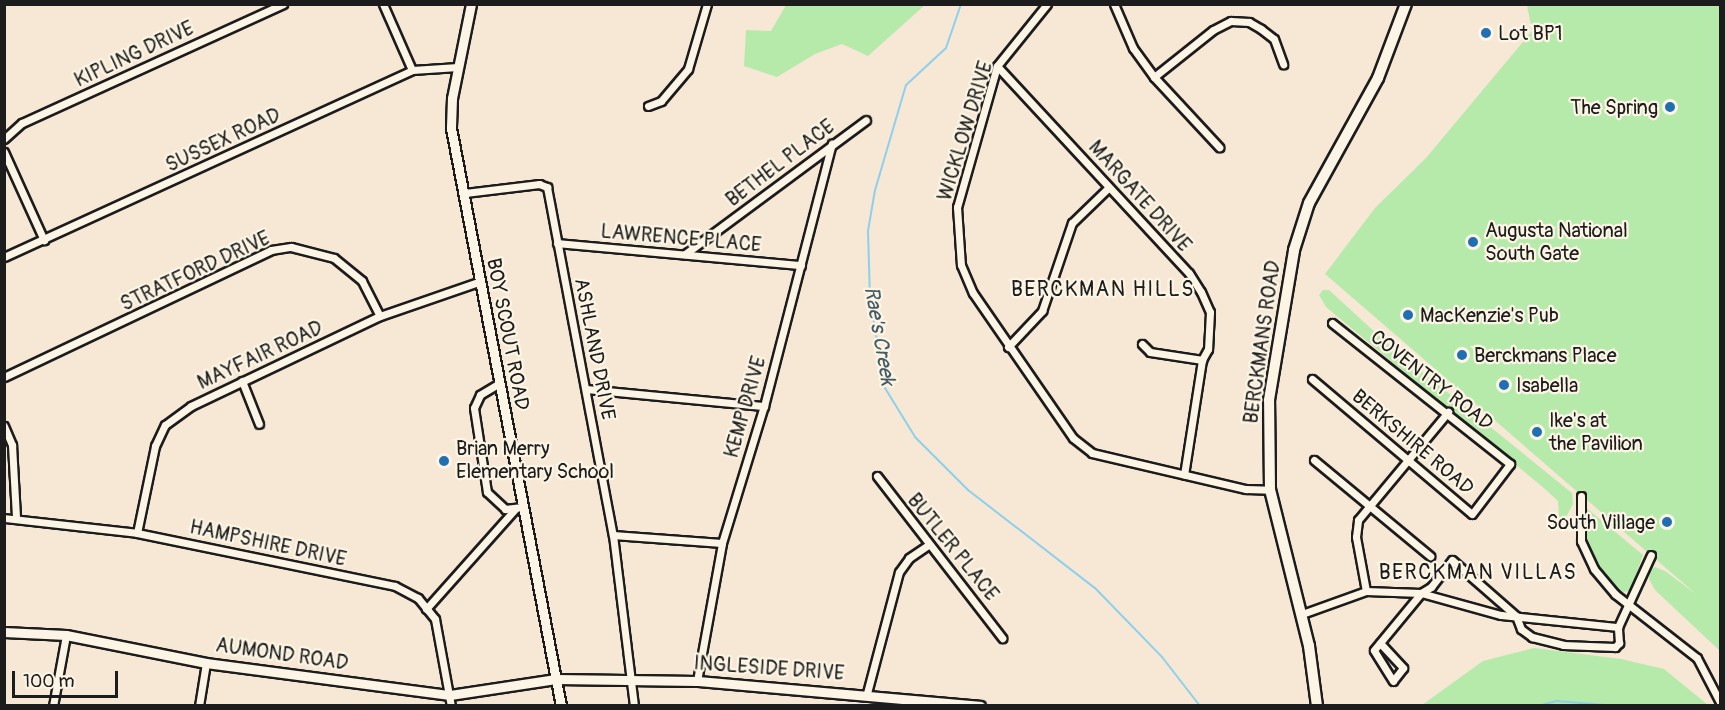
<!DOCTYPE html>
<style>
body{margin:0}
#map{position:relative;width:1725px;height:710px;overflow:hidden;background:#f6e8d4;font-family:Pangolin,sans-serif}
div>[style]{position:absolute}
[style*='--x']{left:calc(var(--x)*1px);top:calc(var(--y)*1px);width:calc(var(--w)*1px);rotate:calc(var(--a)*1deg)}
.green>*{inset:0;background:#b6eaab}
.stream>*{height:2px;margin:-1px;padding:0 1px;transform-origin:1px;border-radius:1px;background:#8dd0ee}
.roads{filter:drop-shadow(2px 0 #1c1c1c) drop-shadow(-2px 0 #1c1c1c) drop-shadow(0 2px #1c1c1c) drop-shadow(0 -2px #1c1c1c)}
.minor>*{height:7px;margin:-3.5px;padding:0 3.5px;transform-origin:3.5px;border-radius:3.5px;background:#fcf5e5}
.tertiary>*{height:9px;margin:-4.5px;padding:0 4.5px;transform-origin:4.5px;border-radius:4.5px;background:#fcf5e5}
.secondary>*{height:10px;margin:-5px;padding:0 5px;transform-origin:5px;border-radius:5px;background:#fcf5e5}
.dots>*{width:16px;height:16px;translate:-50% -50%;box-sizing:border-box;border:3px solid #fcf5e5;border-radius:50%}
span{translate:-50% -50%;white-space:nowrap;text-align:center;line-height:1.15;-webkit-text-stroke:4.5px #fcf5e5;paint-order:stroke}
.poi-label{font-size:20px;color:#1c1c1c}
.left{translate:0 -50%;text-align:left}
.right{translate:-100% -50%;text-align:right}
.street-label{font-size:20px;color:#1c1c1c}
.neighbourhood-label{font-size:21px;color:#1c1c1c;letter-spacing:1.5px}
.water-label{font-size:21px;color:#445b66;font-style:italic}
.frame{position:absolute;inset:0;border:6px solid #1c1c1c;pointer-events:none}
.scale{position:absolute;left:12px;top:671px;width:106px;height:27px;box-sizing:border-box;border:3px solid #1c1c1c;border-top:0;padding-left:8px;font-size:18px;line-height:21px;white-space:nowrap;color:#1c1c1c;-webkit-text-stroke:4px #fcf5e5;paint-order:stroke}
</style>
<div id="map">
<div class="green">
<div style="clip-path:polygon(786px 5px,786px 4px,925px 5px,868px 56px,842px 44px,815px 54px,777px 77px,744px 66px,746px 30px,771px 31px)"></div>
<div style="clip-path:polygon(1527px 5px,1720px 5px,1720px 651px,1655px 590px,1649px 579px,1650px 570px,1655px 567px,1665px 571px,1696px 594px,1325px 274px,1375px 208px,1426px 158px,1532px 31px)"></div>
<div style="clip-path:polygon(1323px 290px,1329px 290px,1389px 345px,1572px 493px,1573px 504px,1565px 519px,1559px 517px,1558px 501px,1545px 489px,1326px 307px,1319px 295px)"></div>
<div style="clip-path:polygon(1583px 505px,1643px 555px,1630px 591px,1621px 592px,1597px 568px,1585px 544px)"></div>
<div style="clip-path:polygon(1534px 648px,1621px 659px,1664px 669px,1708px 705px,1422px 705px,1483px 661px)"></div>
</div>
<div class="stream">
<div style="--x:961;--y:4;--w:46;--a:108.8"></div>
<div style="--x:946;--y:48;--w:54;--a:137.2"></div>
<div style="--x:906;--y:85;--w:109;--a:106.4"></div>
<div style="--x:875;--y:190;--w:42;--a:99.7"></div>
<div style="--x:868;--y:231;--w:68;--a:88.3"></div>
<div style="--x:870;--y:299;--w:90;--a:80.4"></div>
<div style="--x:885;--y:388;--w:57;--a:58.5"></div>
<div style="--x:915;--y:437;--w:75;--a:45"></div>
<div style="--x:968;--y:490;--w:160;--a:37.7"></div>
<div style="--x:1095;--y:588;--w:96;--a:45.8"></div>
<div style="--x:1162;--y:657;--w:62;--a:52.2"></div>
<div style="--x:1538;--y:706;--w:20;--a:-15"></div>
<div style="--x:1557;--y:701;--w:60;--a:4.8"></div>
</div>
<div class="roads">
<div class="minor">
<div style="--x:383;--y:4;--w:72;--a:66.3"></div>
<div style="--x:1047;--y:4;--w:80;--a:128.9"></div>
<div style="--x:997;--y:66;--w:147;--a:105.8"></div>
<div style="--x:957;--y:207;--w:58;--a:86.1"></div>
<div style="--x:961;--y:265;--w:30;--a:67"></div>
<div style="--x:973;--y:293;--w:176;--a:55.4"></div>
<div style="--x:1073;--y:438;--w:24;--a:38"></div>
<div style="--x:1092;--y:453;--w:158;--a:13.2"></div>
<div style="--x:1246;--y:489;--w:24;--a:2"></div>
<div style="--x:1114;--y:4;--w:48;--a:66.6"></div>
<div style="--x:1133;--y:48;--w:36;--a:54"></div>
<div style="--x:1154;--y:77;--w:96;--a:47.1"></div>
<div style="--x:997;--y:66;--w:282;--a:47.2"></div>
<div style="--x:1189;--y:273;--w:22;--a:58"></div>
<div style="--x:1201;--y:292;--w:22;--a:66"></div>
<div style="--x:1210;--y:312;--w:37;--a:93"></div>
<div style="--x:1208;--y:349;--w:13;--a:119"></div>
<div style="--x:1202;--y:360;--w:116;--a:98.9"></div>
<div style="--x:1154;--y:77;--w:75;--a:-38.5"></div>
<div style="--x:1213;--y:30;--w:20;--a:-27"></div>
<div style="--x:1231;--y:21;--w:18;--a:3"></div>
<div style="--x:1249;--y:22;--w:14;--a:30"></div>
<div style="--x:1261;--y:29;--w:16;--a:38"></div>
<div style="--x:1274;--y:39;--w:27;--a:70"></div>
<div style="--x:648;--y:106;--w:14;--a:-21"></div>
<div style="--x:661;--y:101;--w:42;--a:-49.8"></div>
<div style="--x:688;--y:69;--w:68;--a:-73.7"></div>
<div style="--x:4;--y:139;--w:24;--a:-42"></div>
<div style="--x:22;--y:123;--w:287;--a:-24.5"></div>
<div style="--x:4;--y:152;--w:97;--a:65.6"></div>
<div style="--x:465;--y:193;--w:75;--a:-6.9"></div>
<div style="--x:539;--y:184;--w:9;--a:21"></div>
<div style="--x:547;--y:187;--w:354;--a:79.3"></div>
<div style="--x:613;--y:535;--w:172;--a:83"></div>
<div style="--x:557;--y:243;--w:245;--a:5.2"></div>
<div style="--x:685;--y:254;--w:225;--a:-36.5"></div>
<div style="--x:4;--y:257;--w:449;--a:-24.6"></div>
<div style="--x:412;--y:70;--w:46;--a:-3.7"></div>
<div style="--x:1142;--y:344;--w:11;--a:45"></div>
<div style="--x:1150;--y:352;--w:53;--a:8.7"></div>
<div style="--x:1008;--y:347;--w:50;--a:-46.6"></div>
<div style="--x:1042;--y:311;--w:93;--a:-71.2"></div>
<div style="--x:1072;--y:223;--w:50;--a:-44.2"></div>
<div style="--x:4;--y:377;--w:296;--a:-25.4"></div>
<div style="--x:271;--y:250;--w:20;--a:-9"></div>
<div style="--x:291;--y:247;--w:44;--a:14.3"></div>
<div style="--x:334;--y:258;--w:36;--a:39"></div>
<div style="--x:362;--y:281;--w:39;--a:63"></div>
<div style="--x:1312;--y:379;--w:209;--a:40.2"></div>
<div style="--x:1472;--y:514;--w:63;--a:-52.8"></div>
<div style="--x:1510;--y:464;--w:227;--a:-141.6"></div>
<div style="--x:242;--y:381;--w:46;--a:68.4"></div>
<div style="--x:498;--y:384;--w:21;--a:149"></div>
<div style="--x:480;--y:395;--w:14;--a:115"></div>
<div style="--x:474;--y:408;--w:85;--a:81.2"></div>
<div style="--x:487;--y:492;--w:25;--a:43"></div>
<div style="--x:505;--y:509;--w:17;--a:-7"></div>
<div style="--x:587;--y:389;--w:178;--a:5.5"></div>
<div style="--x:4;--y:426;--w:21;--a:67"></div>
<div style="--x:12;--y:445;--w:71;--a:86.8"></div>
<div style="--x:1314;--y:460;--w:151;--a:39.6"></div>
<div style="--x:877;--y:476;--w:205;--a:52.3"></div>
<div style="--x:1581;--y:496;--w:45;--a:90"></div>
<div style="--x:1581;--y:541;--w:31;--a:65"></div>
<div style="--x:1594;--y:569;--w:33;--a:50"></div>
<div style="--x:1615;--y:594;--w:104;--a:38"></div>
<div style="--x:1697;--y:658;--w:50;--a:62.4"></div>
<div style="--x:4;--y:518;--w:134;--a:6.4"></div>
<div style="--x:137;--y:533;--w:263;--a:11.6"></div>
<div style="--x:395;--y:586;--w:26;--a:28"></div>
<div style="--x:418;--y:598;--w:27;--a:51"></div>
<div style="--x:435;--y:619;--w:88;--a:79.6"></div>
<div style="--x:137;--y:533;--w:89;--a:-78.3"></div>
<div style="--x:155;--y:446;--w:23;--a:-65"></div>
<div style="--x:165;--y:425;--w:32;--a:-36"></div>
<div style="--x:191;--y:406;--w:209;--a:-25.5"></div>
<div style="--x:380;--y:316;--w:104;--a:-19.1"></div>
<div style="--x:613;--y:535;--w:109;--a:4.2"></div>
<div style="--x:1366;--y:591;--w:55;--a:2.1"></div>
<div style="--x:1421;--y:593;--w:83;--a:15.4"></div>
<div style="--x:1501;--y:615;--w:118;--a:5.9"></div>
<div style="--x:1618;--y:627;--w:79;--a:-65.4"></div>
<div style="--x:426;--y:609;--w:135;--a:-48.3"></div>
<div style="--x:1302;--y:614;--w:68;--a:-19.8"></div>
<div style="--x:1366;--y:591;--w:55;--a:-100.5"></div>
<div style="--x:1356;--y:537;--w:17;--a:-83"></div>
<div style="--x:1358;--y:520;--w:141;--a:-50.2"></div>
<div style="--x:1380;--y:643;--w:34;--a:47"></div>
<div style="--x:1403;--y:668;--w:16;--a:128"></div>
<div style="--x:1393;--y:681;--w:36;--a:-122"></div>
<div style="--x:1374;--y:650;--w:74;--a:-50.5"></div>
<div style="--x:1421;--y:593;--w:12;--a:-31"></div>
<div style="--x:1431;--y:587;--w:34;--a:-52"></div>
<div style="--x:1452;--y:560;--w:85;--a:41.2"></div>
<div style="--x:1516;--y:616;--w:14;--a:69"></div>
<div style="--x:1521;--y:629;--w:14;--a:36"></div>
<div style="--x:1532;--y:637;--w:32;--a:14"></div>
<div style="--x:1563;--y:645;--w:52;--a:2.2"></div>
<div style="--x:1615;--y:647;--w:6;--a:-45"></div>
<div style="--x:1619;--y:643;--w:16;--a:-94"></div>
<div style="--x:697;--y:681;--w:140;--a:-79.7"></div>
<div style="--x:722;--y:543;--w:143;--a:-73"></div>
<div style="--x:764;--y:406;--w:271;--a:-75.5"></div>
<div style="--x:867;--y:693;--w:125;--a:-75.2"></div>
<div style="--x:899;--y:572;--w:17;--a:-54"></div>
<div style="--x:909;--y:558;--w:22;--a:-34"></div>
<div style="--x:53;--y:706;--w:72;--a:-79.6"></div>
<div style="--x:199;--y:706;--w:44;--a:-80.8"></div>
</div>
<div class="tertiary">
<div style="--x:471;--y:4;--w:96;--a:101.4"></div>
<div style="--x:452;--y:98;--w:30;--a:92"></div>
<div style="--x:451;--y:128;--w:588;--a:79.22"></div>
<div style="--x:4;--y:632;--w:62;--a:2.8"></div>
<div style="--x:66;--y:635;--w:143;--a:11.3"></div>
<div style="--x:206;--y:663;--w:246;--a:7.5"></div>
<div style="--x:450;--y:695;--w:107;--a:-8.6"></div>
<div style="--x:556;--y:679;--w:141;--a:0.8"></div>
<div style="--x:697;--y:681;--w:284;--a:5"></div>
</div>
<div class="secondary">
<div style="--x:1317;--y:706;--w:61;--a:-97.6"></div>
<div style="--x:1309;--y:646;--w:161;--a:-104"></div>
<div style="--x:1270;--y:490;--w:90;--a:-90.6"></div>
<div style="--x:1269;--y:400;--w:152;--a:-80.5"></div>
<div style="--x:1294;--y:250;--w:49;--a:-72.3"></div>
<div style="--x:1309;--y:203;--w:143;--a:-61.1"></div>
<div style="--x:1378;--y:78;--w:79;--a:-69.3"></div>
</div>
</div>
<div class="dots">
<div style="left:1486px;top:33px;background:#1f6fb2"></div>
<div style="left:1670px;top:107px;background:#1f6fb2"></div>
<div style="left:1473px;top:242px;background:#1f6fb2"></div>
<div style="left:1408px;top:315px;background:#1f6fb2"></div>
<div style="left:1462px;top:355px;background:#1f6fb2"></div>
<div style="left:1504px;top:385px;background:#1f6fb2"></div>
<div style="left:1537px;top:432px;background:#1f6fb2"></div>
<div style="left:444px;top:461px;background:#1f6fb2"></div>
<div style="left:1667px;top:522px;background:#1f6fb2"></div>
</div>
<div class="poi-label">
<span class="left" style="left:1498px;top:33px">Lot BP1</span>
<span class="right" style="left:1658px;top:107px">The Spring</span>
<span class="left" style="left:1485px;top:242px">Augusta National<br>South Gate</span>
<span class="left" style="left:1420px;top:315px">MacKenzie's Pub</span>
<span class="left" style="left:1474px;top:355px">Berckmans Place</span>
<span class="left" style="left:1516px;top:385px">Isabella</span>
<span class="left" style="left:1549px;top:432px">Ike's at<br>the Pavilion</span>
<span class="left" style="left:456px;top:460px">Brian Merry<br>Elementary School</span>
<span class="right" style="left:1655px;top:522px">South Village</span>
</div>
<div class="street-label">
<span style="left:134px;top:54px;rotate:-25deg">KIPLING DRIVE</span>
<span style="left:965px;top:131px;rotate:-73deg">WICKLOW DRIVE</span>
<span style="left:223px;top:140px;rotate:-25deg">SUSSEX ROAD</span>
<span style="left:780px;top:163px;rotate:-37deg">BETHEL PLACE</span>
<span style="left:1140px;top:196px;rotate:48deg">MARGATE DRIVE</span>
<span style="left:681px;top:238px;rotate:5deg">LAWRENCE PLACE</span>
<span style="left:195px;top:271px;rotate:-25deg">STRATFORD DRIVE</span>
<span style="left:508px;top:334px;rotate:79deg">BOY SCOUT ROAD</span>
<span style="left:1262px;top:342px;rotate:-82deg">BERCKMANS ROAD</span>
<span style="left:595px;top:349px;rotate:79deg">ASHLAND DRIVE</span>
<span style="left:260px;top:355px;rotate:-25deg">MAYFAIR ROAD</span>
<span style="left:1432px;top:380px;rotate:38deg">COVENTRY ROAD</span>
<span style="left:745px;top:407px;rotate:-74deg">KEMP DRIVE</span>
<span style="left:1413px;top:442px;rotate:40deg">BERKSHIRE ROAD</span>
<span style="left:268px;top:543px;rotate:12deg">HAMPSHIRE DRIVE</span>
<span style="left:953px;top:547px;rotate:51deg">BUTLER PLACE</span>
<span style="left:282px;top:654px;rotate:8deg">AUMOND ROAD</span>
<span style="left:769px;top:668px;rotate:4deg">INGLESIDE DRIVE</span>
</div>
<div class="neighbourhood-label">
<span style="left:1103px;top:290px">BERCKMAN HILLS</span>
<span style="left:1478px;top:573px">BERCKMAN VILLAS</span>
</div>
<div class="water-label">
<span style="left:879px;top:336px;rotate:80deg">Rae's Creek</span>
</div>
<div class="frame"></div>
<div class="scale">100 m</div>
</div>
